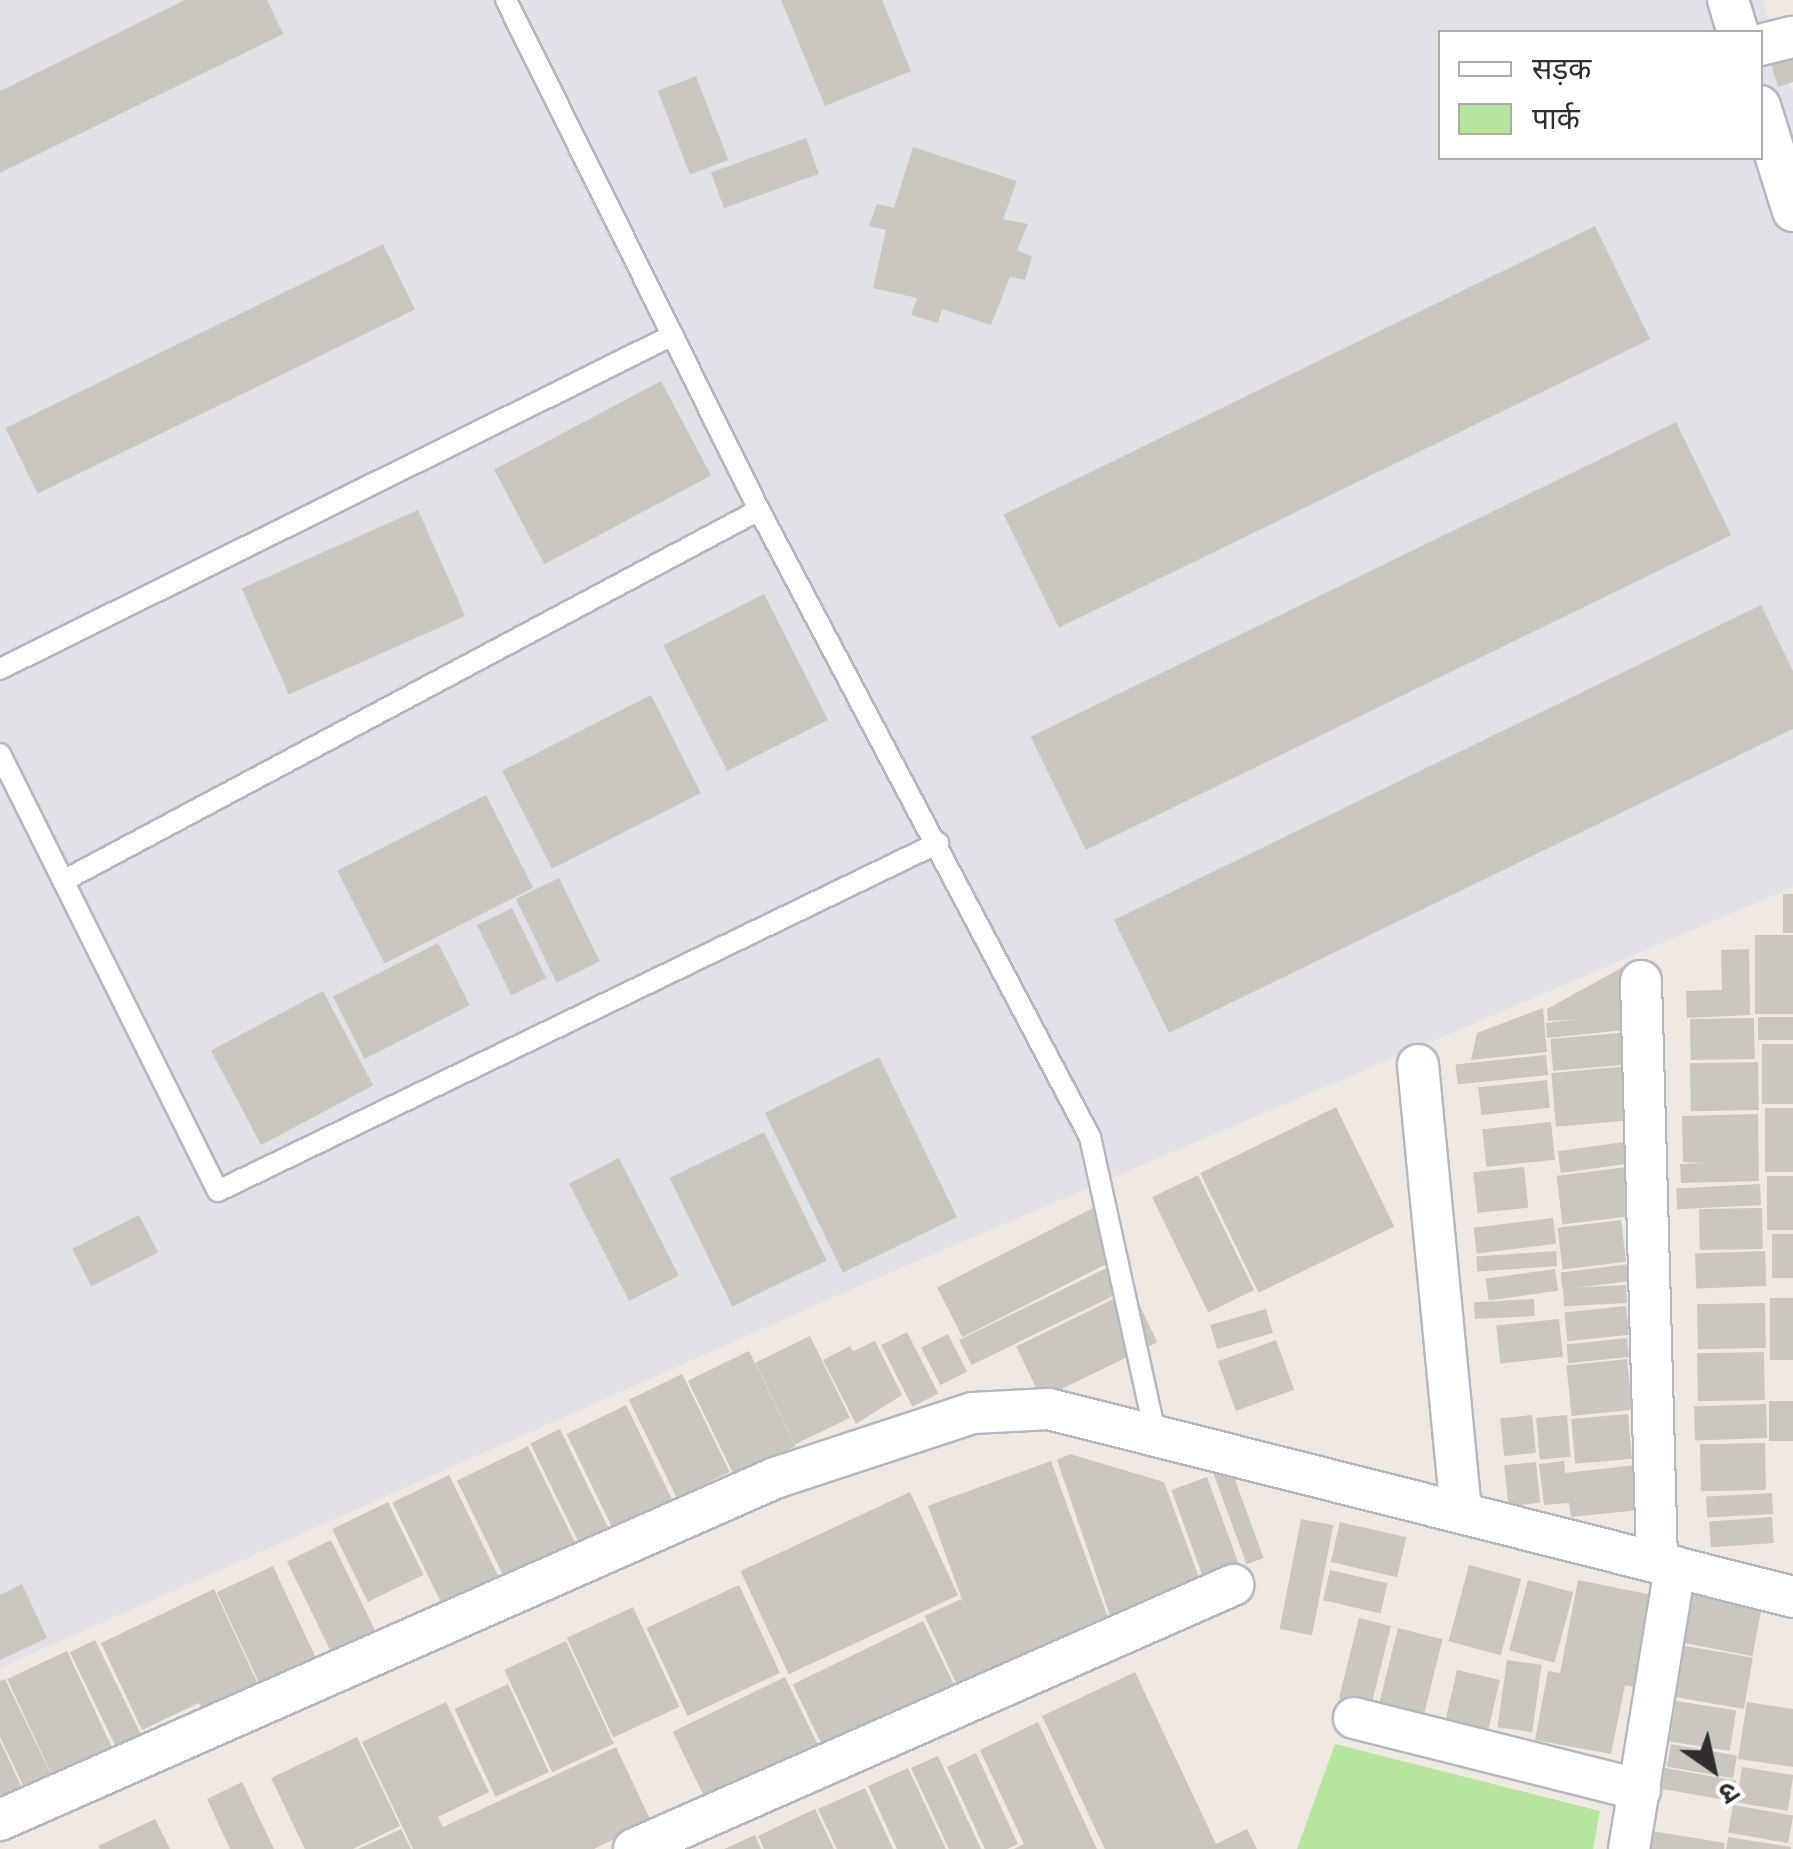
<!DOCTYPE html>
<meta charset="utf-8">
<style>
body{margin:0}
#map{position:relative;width:1793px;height:1849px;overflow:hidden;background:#efe9e1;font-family:"Open Sans","Noto Sans Devanagari",sans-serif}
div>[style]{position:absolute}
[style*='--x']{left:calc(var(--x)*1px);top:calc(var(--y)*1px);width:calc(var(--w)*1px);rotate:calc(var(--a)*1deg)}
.industrial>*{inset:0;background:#e3e1e8}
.green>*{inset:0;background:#b6e59e}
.building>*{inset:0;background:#cbc7bf;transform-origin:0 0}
.roads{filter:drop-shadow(2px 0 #b4b7c1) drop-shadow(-2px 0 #b4b7c1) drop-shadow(0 2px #b4b7c1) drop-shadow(0 -2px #b4b7c1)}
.service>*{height:20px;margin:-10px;padding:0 10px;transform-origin:10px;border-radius:10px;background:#fff}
.minor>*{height:40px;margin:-20px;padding:0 20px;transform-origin:20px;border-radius:20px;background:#fff}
span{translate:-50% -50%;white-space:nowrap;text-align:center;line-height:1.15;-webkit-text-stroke:10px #fff;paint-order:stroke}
.legend{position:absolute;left:1438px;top:30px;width:325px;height:130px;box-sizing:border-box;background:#fff;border:2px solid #ababab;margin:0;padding:12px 18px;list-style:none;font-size:30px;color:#2e2e2e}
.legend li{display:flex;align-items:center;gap:20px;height:50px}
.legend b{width:50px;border:2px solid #ababab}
.north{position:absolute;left:1663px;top:1719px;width:100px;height:100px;-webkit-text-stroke:8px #fff;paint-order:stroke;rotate:146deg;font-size:28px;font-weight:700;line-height:40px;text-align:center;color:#2e2e2e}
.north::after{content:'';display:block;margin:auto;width:35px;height:45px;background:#2e2e2e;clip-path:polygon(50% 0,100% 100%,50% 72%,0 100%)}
</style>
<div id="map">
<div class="industrial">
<div style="clip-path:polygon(evenodd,0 0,1762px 0,1793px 92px,1793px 887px,857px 1287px,0 1668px,0 0,1440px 32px,1760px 32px,1760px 158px,1440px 158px,1440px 32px)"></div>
</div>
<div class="green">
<div style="clip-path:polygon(1335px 1744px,1600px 1811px,1593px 1849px,1297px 1849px)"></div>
</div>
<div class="building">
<div style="clip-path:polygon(185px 0,267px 0,283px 34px,0 173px,0 91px)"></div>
<div style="clip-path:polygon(781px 0,882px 0,911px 71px,825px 106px)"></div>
<div style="clip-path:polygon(1793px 56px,1793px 82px,1778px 87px,1771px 64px)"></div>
<div style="left:696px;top:76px;width:90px;height:41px;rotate:69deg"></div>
<div style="left:806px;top:138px;width:38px;height:101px;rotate:70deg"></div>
<div style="clip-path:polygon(913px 147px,1017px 181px,1003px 219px,1028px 224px,1017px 250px,1032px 257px,1025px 280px,1010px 277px,991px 325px,942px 309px,938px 323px,911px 315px,917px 298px,873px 288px,886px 230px,869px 226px,877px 204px,894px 208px)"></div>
<div style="left:1595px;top:226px;width:126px;height:658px;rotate:64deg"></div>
<div style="left:383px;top:244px;width:73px;height:420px;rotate:64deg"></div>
<div style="left:661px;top:381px;width:107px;height:189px;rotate:62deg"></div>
<div style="left:1676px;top:422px;width:126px;height:718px;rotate:64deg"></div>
<div style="left:418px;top:510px;width:116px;height:193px;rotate:66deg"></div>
<div style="left:764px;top:594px;width:141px;height:113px;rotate:63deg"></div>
<div style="clip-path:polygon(1761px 605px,1793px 671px,1793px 729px,1169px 1033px,1114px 920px)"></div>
<div style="left:651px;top:695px;width:110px;height:167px;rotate:63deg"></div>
<div style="left:486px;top:795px;width:104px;height:167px;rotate:63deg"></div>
<div style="left:559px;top:878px;width:93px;height:48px;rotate:64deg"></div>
<div style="left:1783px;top:894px;width:10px;height:39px"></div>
<div style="left:512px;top:908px;width:78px;height:39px;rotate:64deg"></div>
<div style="left:1793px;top:935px;width:79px;height:38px;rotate:90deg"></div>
<div style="left:438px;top:943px;width:70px;height:118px;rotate:63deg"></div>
<div style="clip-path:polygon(1749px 949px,1750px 1015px,1687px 1018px,1686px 991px,1722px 990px,1721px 950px)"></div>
<div style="clip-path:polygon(1623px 967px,1625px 1030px,1547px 1038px,1546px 1023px,1579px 1019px,1548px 1021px,1547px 1009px)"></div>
<div style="left:323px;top:991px;width:107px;height:127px;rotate:62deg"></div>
<div style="clip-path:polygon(1543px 1008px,1547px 1052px,1471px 1060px,1477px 1033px)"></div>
<div style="left:1793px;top:1017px;width:23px;height:35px;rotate:90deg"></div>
<div style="left:1754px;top:1018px;width:41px;height:64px;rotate:89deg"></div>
<div style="left:1630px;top:1032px;width:32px;height:80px;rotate:85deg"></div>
<div style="left:1793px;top:1044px;width:60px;height:31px;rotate:90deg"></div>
<div style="left:1546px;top:1055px;width:20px;height:91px;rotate:84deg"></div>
<div style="left:879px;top:1057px;width:178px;height:127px;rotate:64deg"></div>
<div style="left:1758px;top:1062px;width:48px;height:68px;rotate:89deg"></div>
<div style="left:1631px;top:1066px;width:54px;height:80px;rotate:85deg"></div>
<div style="left:1547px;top:1080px;width:28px;height:69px;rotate:84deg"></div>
<div style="left:1336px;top:1107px;width:133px;height:151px;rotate:64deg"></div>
<div style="left:1765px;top:1108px;width:28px;height:64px"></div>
<div style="clip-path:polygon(1758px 1114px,1759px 1181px,1681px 1183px,1680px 1164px,1704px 1163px,1683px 1162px,1682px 1116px)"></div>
<div style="left:1551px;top:1122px;width:38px;height:69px;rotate:84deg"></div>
<div style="left:764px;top:1132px;width:143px;height:105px;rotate:64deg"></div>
<div style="left:1631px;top:1141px;width:22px;height:74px;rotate:82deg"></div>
<div style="left:619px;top:1158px;width:132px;height:56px;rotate:63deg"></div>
<div style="left:1524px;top:1167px;width:41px;height:51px;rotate:84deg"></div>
<div style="left:1628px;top:1167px;width:49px;height:72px;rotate:83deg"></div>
<div style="left:1198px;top:1175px;width:128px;height:51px;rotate:64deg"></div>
<div style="left:1793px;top:1176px;width:54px;height:26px;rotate:90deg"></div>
<div style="left:1760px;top:1184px;width:21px;height:84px;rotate:87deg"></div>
<div style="left:1093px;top:1208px;width:56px;height:175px;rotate:63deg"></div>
<div style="left:1762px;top:1208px;width:41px;height:63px;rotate:89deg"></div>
<div style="left:139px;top:1215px;width:42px;height:75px;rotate:63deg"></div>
<div style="left:1553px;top:1218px;width:26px;height:80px;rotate:83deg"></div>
<div style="left:1621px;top:1220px;width:42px;height:64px;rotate:83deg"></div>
<div style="left:1772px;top:1234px;width:21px;height:44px"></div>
<div style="left:1556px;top:1251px;width:15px;height:80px;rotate:86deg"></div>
<div style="left:1765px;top:1251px;width:35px;height:70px;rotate:88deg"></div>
<div style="left:1121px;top:1261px;width:28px;height:180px;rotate:64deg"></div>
<div style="left:1630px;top:1264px;width:17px;height:70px;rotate:83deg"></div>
<div style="left:1555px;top:1269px;width:22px;height:70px;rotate:82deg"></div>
<div style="left:1626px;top:1285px;width:18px;height:63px;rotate:87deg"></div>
<div style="left:1132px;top:1290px;width:58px;height:129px;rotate:64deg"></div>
<div style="left:1793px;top:1298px;width:62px;height:23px;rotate:90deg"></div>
<div style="left:1534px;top:1299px;width:17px;height:60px;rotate:87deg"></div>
<div style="left:1765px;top:1303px;width:45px;height:68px;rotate:89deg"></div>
<div style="left:1626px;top:1306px;width:29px;height:62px;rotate:84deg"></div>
<div style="left:1266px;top:1309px;width:25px;height:58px;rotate:74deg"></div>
<div style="left:1559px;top:1319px;width:38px;height:63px;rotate:84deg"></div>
<div style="left:907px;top:1332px;width:69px;height:29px;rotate:63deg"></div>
<div style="left:948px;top:1334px;width:42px;height:30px;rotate:63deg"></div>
<div style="left:810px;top:1336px;width:91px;height:61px;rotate:64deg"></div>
<div style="left:1627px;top:1338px;width:19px;height:61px;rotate:84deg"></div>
<div style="left:1276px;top:1340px;width:53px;height:62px;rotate:70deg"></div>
<div style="clip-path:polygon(875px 1341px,902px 1395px,856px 1424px,823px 1360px,850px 1346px,853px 1351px)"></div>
<div style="left:749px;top:1351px;width:106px;height:68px;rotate:64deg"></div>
<div style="left:1764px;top:1352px;width:48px;height:67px;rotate:89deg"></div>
<div style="left:1627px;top:1359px;width:51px;height:61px;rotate:84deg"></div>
<div style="left:682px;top:1374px;width:109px;height:59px;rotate:64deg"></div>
<div style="left:1793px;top:1401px;width:40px;height:24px;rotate:90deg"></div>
<div style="left:1766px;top:1404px;width:34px;height:72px;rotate:88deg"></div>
<div style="left:626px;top:1405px;width:106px;height:66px;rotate:64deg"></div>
<div style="left:1628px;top:1414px;width:45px;height:57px;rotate:85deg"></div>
<div style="left:1532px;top:1415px;width:38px;height:32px;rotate:84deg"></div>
<div style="left:1567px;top:1415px;width:42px;height:31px;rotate:85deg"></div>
<div style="left:560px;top:1429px;width:120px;height:33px;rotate:64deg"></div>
<div style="left:1765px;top:1443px;width:47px;height:65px;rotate:89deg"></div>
<div style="left:528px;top:1446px;width:113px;height:79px;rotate:64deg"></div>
<div style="clip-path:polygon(1070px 1454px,1164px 1482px,1201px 1583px,1114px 1627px,1057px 1460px)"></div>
<div style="left:1051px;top:1461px;width:176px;height:131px;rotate:70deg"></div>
<div style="clip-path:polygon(1564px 1461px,1565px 1473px,1645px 1464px,1649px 1509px,1571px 1517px,1569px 1503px,1544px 1505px,1539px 1464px)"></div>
<div style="left:1536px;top:1462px;width:41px;height:32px;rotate:84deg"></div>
<div style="left:1230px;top:1466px;width:98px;height:18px;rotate:70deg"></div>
<div style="left:449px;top:1475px;width:124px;height:63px;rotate:64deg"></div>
<div style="left:1207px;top:1477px;width:98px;height:38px;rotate:70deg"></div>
<div style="left:910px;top:1492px;width:114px;height:187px;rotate:65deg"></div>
<div style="left:1772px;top:1493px;width:21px;height:66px;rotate:87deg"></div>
<div style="left:388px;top:1502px;width:81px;height:62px;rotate:64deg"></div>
<div style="left:1772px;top:1517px;width:26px;height:63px;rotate:86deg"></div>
<div style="left:1301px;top:1519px;width:33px;height:112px;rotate:11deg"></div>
<div style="left:1340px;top:1522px;width:68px;height:41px;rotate:13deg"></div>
<div style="left:331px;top:1540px;width:115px;height:49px;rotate:64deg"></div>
<div style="left:1469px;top:1565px;width:54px;height:79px;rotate:15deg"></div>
<div style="left:273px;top:1566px;width:102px;height:62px;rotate:65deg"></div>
<div style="left:1330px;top:1570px;width:59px;height:31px;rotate:13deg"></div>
<div style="left:1528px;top:1580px;width:47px;height:73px;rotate:15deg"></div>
<div style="clip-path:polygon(1578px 1580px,1652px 1595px,1634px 1687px,1625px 1685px,1611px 1754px,1535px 1740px,1548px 1671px,1560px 1673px)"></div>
<div style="clip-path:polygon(22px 1584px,47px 1638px,0 1660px,0 1595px)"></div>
<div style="left:739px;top:1585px;width:97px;height:102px;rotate:65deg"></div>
<div style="clip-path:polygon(214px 1589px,258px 1684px,202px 1710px,199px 1703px,142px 1730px,101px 1643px)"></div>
<div style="left:1690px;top:1589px;width:74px;height:54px;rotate:11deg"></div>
<div style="left:961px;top:1599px;width:88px;height:40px;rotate:65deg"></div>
<div style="left:633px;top:1607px;width:110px;height:73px;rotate:65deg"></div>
<div style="left:1359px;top:1618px;width:33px;height:83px;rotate:14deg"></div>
<div style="left:923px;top:1621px;width:78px;height:145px;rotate:64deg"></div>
<div style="left:1398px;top:1628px;width:46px;height:91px;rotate:14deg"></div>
<div style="left:95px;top:1640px;width:106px;height:28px;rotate:64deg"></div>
<div style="left:566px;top:1641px;width:113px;height:68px;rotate:65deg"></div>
<div style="left:1680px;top:1645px;width:74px;height:52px;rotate:10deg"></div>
<div style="left:67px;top:1651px;width:108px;height:66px;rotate:65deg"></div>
<div style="left:1507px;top:1660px;width:35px;height:68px;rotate:8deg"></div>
<div style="left:1457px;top:1670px;width:44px;height:62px;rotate:13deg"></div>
<div style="clip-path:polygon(1135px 1672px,1216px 1844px,1247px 1829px,1257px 1849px,1105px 1849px,1042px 1716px)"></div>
<div style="left:785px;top:1677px;width:90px;height:125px;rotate:64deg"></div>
<div style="clip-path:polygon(5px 1679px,52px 1776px,25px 1789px,0 1737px,0 1681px)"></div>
<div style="left:508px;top:1684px;width:97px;height:59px;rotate:65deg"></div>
<div style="left:1676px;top:1701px;width:61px;height:41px;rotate:9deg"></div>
<div style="clip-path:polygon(446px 1702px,489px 1792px,438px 1817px,443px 1827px,616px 1747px,651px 1821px,594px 1849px,413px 1849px,362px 1742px)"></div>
<div style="clip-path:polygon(1747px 1702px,1793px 1709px,1793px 1767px,1738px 1759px)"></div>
<div style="clip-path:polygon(1038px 1722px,1097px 1849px,1014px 1849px,1024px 1844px,980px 1750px)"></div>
<div style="clip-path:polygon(357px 1737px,400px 1826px,353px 1849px,305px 1849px,271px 1778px)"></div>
<div style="clip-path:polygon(0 1741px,23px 1790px,0 1800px)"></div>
<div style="left:1671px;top:1744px;width:67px;height:23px;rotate:10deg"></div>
<div style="clip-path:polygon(976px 1753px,1018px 1844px,1007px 1849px,985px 1849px,947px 1767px)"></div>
<div style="clip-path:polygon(938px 1756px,981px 1849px,949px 1849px,911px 1768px)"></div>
<div style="left:1742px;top:1767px;width:52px;height:36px;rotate:9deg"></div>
<div style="clip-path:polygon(908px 1768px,946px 1849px,897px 1849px,868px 1786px)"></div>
<div style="left:1665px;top:1768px;width:72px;height:21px;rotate:10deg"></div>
<div style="clip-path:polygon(242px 1782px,274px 1849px,230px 1849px,207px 1799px)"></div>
<div style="clip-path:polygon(865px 1788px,893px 1849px,837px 1849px,818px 1809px)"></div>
<div style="left:1733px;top:1805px;width:61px;height:28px;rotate:10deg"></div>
<div style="clip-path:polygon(815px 1809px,834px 1849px,764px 1849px,758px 1836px)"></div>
<div style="clip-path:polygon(155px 1819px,170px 1849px,100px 1849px,98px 1846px)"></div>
<div style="clip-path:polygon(401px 1829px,411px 1849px,358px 1849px)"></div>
<div style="clip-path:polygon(1646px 1830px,1725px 1843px,1724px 1849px,1643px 1849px)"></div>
<div style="clip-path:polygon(755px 1835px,761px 1849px,724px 1849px)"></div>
<div style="clip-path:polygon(1728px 1837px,1791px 1847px,1791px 1849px,1726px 1849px)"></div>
</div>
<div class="roads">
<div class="service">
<div style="--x:506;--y:0;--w:569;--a:63.61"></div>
<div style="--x:759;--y:510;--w:709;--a:62.17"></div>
<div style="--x:1090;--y:1137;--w:307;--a:77.6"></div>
<div style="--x:0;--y:669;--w:751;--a:-26.39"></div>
<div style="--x:0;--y:754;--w:488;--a:63.5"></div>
<div style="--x:218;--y:1191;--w:800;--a:-25.8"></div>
<div style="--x:63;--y:881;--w:789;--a:-28.06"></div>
</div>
<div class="minor">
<div style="--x:1728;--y:0;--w:34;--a:73"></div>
<div style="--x:1760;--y:45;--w:34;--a:-14"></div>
<div style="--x:1760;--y:106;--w:110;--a:72.6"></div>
<div style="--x:1641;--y:981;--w:581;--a:88.42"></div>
<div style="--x:1418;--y:1065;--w:448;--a:84.5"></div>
<div style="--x:1354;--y:1718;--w:295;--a:14.1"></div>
<div style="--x:0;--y:1820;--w:847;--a:-23.81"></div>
<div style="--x:775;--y:1478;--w:208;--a:-18.2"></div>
<div style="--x:973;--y:1413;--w:76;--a:-3"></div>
<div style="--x:1049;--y:1409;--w:767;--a:14.18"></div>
<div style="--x:634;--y:1849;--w:655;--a:-23.78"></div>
<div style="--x:1629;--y:1849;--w:286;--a:-80.7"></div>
</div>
</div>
<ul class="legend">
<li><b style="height:12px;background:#fff"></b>सड़क</li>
<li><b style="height:28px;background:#b6e59e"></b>पार्क</li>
</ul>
<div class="north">उ</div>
</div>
